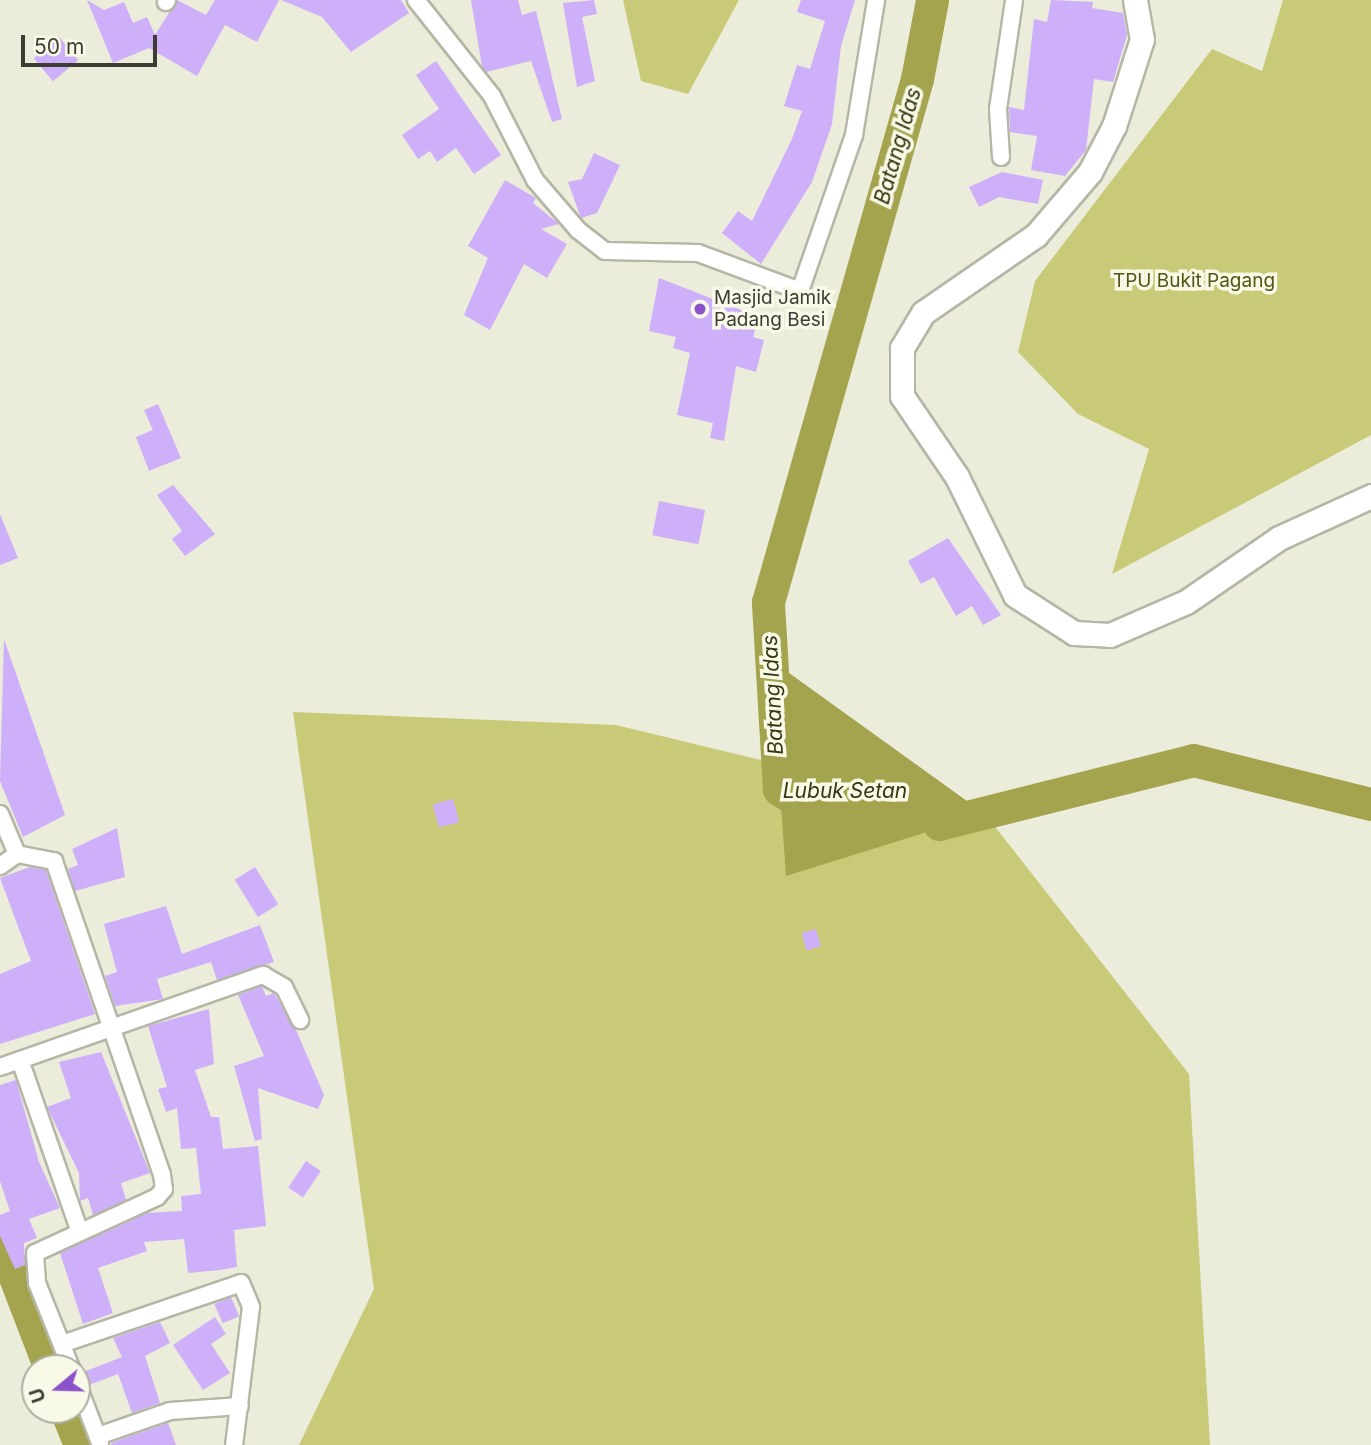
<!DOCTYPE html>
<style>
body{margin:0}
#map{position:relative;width:1371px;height:1445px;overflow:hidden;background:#ebecda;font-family:Inter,sans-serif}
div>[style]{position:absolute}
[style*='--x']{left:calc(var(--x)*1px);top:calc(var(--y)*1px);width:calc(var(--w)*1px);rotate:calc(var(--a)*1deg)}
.green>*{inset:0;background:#c9ca78}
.water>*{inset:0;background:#a4a44e}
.river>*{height:33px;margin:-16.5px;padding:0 16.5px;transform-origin:16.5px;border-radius:16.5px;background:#a4a44e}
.building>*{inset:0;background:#ceaffa;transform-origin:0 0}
.roads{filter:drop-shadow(2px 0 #b5b6a5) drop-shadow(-2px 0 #b5b6a5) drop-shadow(0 2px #b5b6a5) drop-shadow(0 -2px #b5b6a5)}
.street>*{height:16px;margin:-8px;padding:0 8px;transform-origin:8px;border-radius:8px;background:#fff}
.secondary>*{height:23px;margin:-11.5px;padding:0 11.5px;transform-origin:11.5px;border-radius:11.5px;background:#fff}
.dots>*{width:19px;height:19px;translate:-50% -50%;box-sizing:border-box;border:4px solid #f8f9e7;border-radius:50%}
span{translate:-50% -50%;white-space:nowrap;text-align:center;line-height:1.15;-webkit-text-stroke:7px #f8f9e7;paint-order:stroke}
.park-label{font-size:19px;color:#555414}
.poi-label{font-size:19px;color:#3d3d36}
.left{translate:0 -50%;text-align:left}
.water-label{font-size:21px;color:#363610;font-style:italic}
.north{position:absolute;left:21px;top:1354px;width:70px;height:70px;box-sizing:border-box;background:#f8f9e7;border:2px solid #adaea0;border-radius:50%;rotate:251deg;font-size:19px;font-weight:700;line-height:28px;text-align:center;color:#3d3d36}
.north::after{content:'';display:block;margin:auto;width:24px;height:32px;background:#8b52ca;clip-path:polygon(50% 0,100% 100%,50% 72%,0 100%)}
.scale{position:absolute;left:21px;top:35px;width:136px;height:32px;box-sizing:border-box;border:4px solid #3d3d36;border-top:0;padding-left:9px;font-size:21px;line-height:24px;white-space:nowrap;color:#3d3d36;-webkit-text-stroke:5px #f8f9e7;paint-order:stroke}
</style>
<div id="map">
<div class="green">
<div style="clip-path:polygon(623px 0,739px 0,688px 94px,641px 81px)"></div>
<div style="clip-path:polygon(1283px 0,1371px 0,1371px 435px,1112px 574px,1149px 449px,1078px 414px,1018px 352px,1035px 281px,1212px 49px,1262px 71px)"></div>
<div style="clip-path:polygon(293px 712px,616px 725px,985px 814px,1189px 1074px,1210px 1445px,299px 1445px,374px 1289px)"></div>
</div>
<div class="water">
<div style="clip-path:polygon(771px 660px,985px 814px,786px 876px)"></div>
</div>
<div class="river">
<div style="--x:818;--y:815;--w:47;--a:-146.3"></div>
<div style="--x:779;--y:789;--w:187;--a:-93.4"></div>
<div style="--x:768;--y:602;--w:544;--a:-74.1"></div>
<div style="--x:917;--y:79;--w:80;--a:-79.2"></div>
<div style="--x:939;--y:824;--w:262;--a:-14.1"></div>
<div style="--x:1193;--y:760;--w:183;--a:13.9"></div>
<div style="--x:0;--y:1238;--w:139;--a:69"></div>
<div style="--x:66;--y:1410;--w:38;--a:68"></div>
</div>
<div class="building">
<div style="clip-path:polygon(87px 0,104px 10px,124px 2px,133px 23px,147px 17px,155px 35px,177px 0,206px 15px,215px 0,279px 0,257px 42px,225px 25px,197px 76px,149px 48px,113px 63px)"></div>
<div style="clip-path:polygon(281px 0,401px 0,409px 13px,351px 52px,322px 17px)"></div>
<div style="clip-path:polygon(471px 0,518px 0,522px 15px,536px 11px,562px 119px,552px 122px,531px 61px,486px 72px,482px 67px)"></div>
<div style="clip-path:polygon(594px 0,597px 14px,582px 17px,595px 81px,577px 87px,563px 3px)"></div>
<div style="clip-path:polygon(801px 0,855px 0,841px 46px,832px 124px,812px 182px,761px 264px,722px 233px,738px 211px,752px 221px,792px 139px,802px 111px,784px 106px,797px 65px,810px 69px,825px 21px,797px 12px)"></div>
<div style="clip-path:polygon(1051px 0,1093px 2px,1092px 8px,1123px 13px,1127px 35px,1113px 82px,1094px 79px,1086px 150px,1065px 176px,1031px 170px,1037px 136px,1010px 132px,1009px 107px,1024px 110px,1034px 19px,1047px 22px)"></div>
<div style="left:59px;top:37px;width:30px;height:33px;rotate:50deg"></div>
<div style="clip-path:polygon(436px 61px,501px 155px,474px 174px,456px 148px,437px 162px,430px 151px,418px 159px,402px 135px,439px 109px,416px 75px)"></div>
<div style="clip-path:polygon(594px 153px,620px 165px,597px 213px,581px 218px,568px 182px,582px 179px)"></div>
<div style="clip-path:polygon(1002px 172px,1043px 180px,1038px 204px,999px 197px,979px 207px,969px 187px)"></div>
<div style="clip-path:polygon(505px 180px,536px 198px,533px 203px,559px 224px,541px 229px,567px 244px,547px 278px,524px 264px,490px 330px,464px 315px,488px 258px,468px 246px)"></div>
<div style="clip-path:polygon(659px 278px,759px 317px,753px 337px,764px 340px,756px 372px,736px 366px,724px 441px,710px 438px,713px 423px,677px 415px,690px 353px,673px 348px,676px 337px,649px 331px)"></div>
<div style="clip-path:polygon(158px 404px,181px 458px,149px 471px,136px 437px,153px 430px,144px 410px)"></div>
<div style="clip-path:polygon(173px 485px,215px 534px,185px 556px,172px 539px,182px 531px,157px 495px)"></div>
<div style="left:659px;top:501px;width:47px;height:35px;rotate:11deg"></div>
<div style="clip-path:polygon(0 514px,18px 558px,0 565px)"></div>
<div style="clip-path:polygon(948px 538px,1001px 615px,983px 625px,972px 606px,956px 616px,934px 577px,921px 584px,908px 561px)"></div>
<div style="clip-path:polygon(4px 639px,65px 815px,23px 837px,0 781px)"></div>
<div style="left:453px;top:799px;width:24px;height:21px;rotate:75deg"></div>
<div style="clip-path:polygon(117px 828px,125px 877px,75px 891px,68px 869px,78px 865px,72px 849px)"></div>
<div style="clip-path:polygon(30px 867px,46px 870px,95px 1014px,0 1044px,0 974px,31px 961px,0 878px)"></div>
<div style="left:255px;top:867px;width:44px;height:24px;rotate:58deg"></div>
<div style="clip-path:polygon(166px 906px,182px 954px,260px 925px,274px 962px,217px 980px,211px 962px,157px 979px,163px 999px,115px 1006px,105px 976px,117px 972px,104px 924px)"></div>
<div style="left:816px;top:929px;width:18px;height:15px;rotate:74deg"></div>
<div style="clip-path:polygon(262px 986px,266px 996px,274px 993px,296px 1030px,324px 1095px,318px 1109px,258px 1088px,262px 1139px,255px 1141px,234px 1066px,264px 1056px,238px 995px)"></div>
<div style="clip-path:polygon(209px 1009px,214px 1064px,195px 1070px,211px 1117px,219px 1117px,223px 1149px,258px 1146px,266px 1226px,234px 1230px,237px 1267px,220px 1270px,188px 1273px,184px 1239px,144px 1242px,147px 1251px,98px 1268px,113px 1313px,83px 1324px,60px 1253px,147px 1213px,182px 1211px,181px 1196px,201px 1194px,196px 1148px,181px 1149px,177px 1108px,166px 1112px,158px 1089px,167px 1087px,148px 1026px)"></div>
<div style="clip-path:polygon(101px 1052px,150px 1173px,121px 1183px,126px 1200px,93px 1215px,88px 1198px,80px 1201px,79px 1173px,47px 1107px,71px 1098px,59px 1062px)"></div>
<div style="clip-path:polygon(16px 1080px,39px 1162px,60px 1208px,29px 1219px,37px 1238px,24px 1243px,25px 1265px,15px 1269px,0 1236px,0 1215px,10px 1211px,0 1181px,0 1085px)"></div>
<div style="left:306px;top:1161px;width:18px;height:32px;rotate:34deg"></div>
<div style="left:231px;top:1297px;width:21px;height:18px;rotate:67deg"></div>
<div style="clip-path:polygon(215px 1317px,226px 1334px,211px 1344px,230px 1373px,203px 1390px,173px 1345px)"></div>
<div style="clip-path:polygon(160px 1322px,170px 1343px,145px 1356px,160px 1403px,132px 1413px,118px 1374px,89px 1385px,81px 1373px,122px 1357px,113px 1338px)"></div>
<div style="clip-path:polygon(168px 1423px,176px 1445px,111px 1445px,111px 1443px)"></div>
</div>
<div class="roads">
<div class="street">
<div style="--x:416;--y:0;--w:122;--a:51.6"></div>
<div style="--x:492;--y:96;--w:94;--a:62.9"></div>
<div style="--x:535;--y:180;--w:66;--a:49.3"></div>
<div style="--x:578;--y:230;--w:34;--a:38"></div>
<div style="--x:605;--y:251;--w:93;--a:1.2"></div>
<div style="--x:698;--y:253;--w:109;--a:20.4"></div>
<div style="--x:800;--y:291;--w:165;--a:-70.9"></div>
<div style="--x:854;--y:135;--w:137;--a:-80.7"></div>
<div style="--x:166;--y:2;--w:2;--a:-63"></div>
<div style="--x:1001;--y:157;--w:48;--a:-93.6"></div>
<div style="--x:998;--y:109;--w:110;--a:-81.6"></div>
<div style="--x:0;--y:814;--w:43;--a:67"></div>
<div style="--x:17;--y:854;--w:38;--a:11"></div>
<div style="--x:54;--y:861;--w:332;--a:71"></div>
<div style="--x:162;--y:1175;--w:14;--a:82"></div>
<div style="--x:164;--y:1189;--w:11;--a:131"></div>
<div style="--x:157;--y:1197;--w:134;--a:155.3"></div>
<div style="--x:35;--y:1253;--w:30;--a:86"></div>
<div style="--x:37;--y:1283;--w:92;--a:68.2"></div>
<div style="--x:0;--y:866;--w:21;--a:-35"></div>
<div style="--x:20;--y:1060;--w:179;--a:70.8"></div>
<div style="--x:0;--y:1067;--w:279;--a:-19.3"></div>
<div style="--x:263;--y:975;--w:24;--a:30"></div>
<div style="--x:284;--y:987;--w:37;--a:64"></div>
<div style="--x:62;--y:1344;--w:189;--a:-18.8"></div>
<div style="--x:241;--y:1283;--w:26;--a:67"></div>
<div style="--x:251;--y:1307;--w:139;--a:97"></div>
<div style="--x:77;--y:1383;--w:64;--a:69"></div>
<div style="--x:98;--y:1436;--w:76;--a:-19.1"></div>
<div style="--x:170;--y:1411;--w:70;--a:-4.1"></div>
</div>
<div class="secondary">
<div style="--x:1135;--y:0;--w:40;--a:80"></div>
<div style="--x:1142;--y:39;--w:91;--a:107.8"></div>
<div style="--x:1114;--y:126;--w:52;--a:117.6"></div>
<div style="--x:1090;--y:172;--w:83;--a:130.6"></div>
<div style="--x:1036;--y:235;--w:137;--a:145.4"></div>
<div style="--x:923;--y:313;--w:41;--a:121"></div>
<div style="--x:902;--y:348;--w:48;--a:90"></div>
<div style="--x:902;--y:396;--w:98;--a:55.8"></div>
<div style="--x:957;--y:477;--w:131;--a:63.8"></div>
<div style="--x:1015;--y:595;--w:70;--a:32.8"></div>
<div style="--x:1074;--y:633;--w:36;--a:3"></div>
<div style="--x:1110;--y:635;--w:83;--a:-23.5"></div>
<div style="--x:1186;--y:602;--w:113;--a:-34.5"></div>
<div style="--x:1279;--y:538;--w:101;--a:-24.5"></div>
</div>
</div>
<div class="dots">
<div style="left:700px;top:309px;background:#8b52ca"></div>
</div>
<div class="park-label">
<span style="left:1194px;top:281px">TPU Bukit Pagang</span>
</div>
<div class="poi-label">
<span class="left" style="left:714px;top:309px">Masjid Jamik<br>Padang Besi</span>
</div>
<div class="water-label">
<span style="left:898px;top:146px;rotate:-74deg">Batang Idas</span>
<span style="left:773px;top:695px;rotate:-93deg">Batang Idas</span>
<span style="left:845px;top:791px">Lubuk Setan</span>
</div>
<div class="north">U</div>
<div class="scale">50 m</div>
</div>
